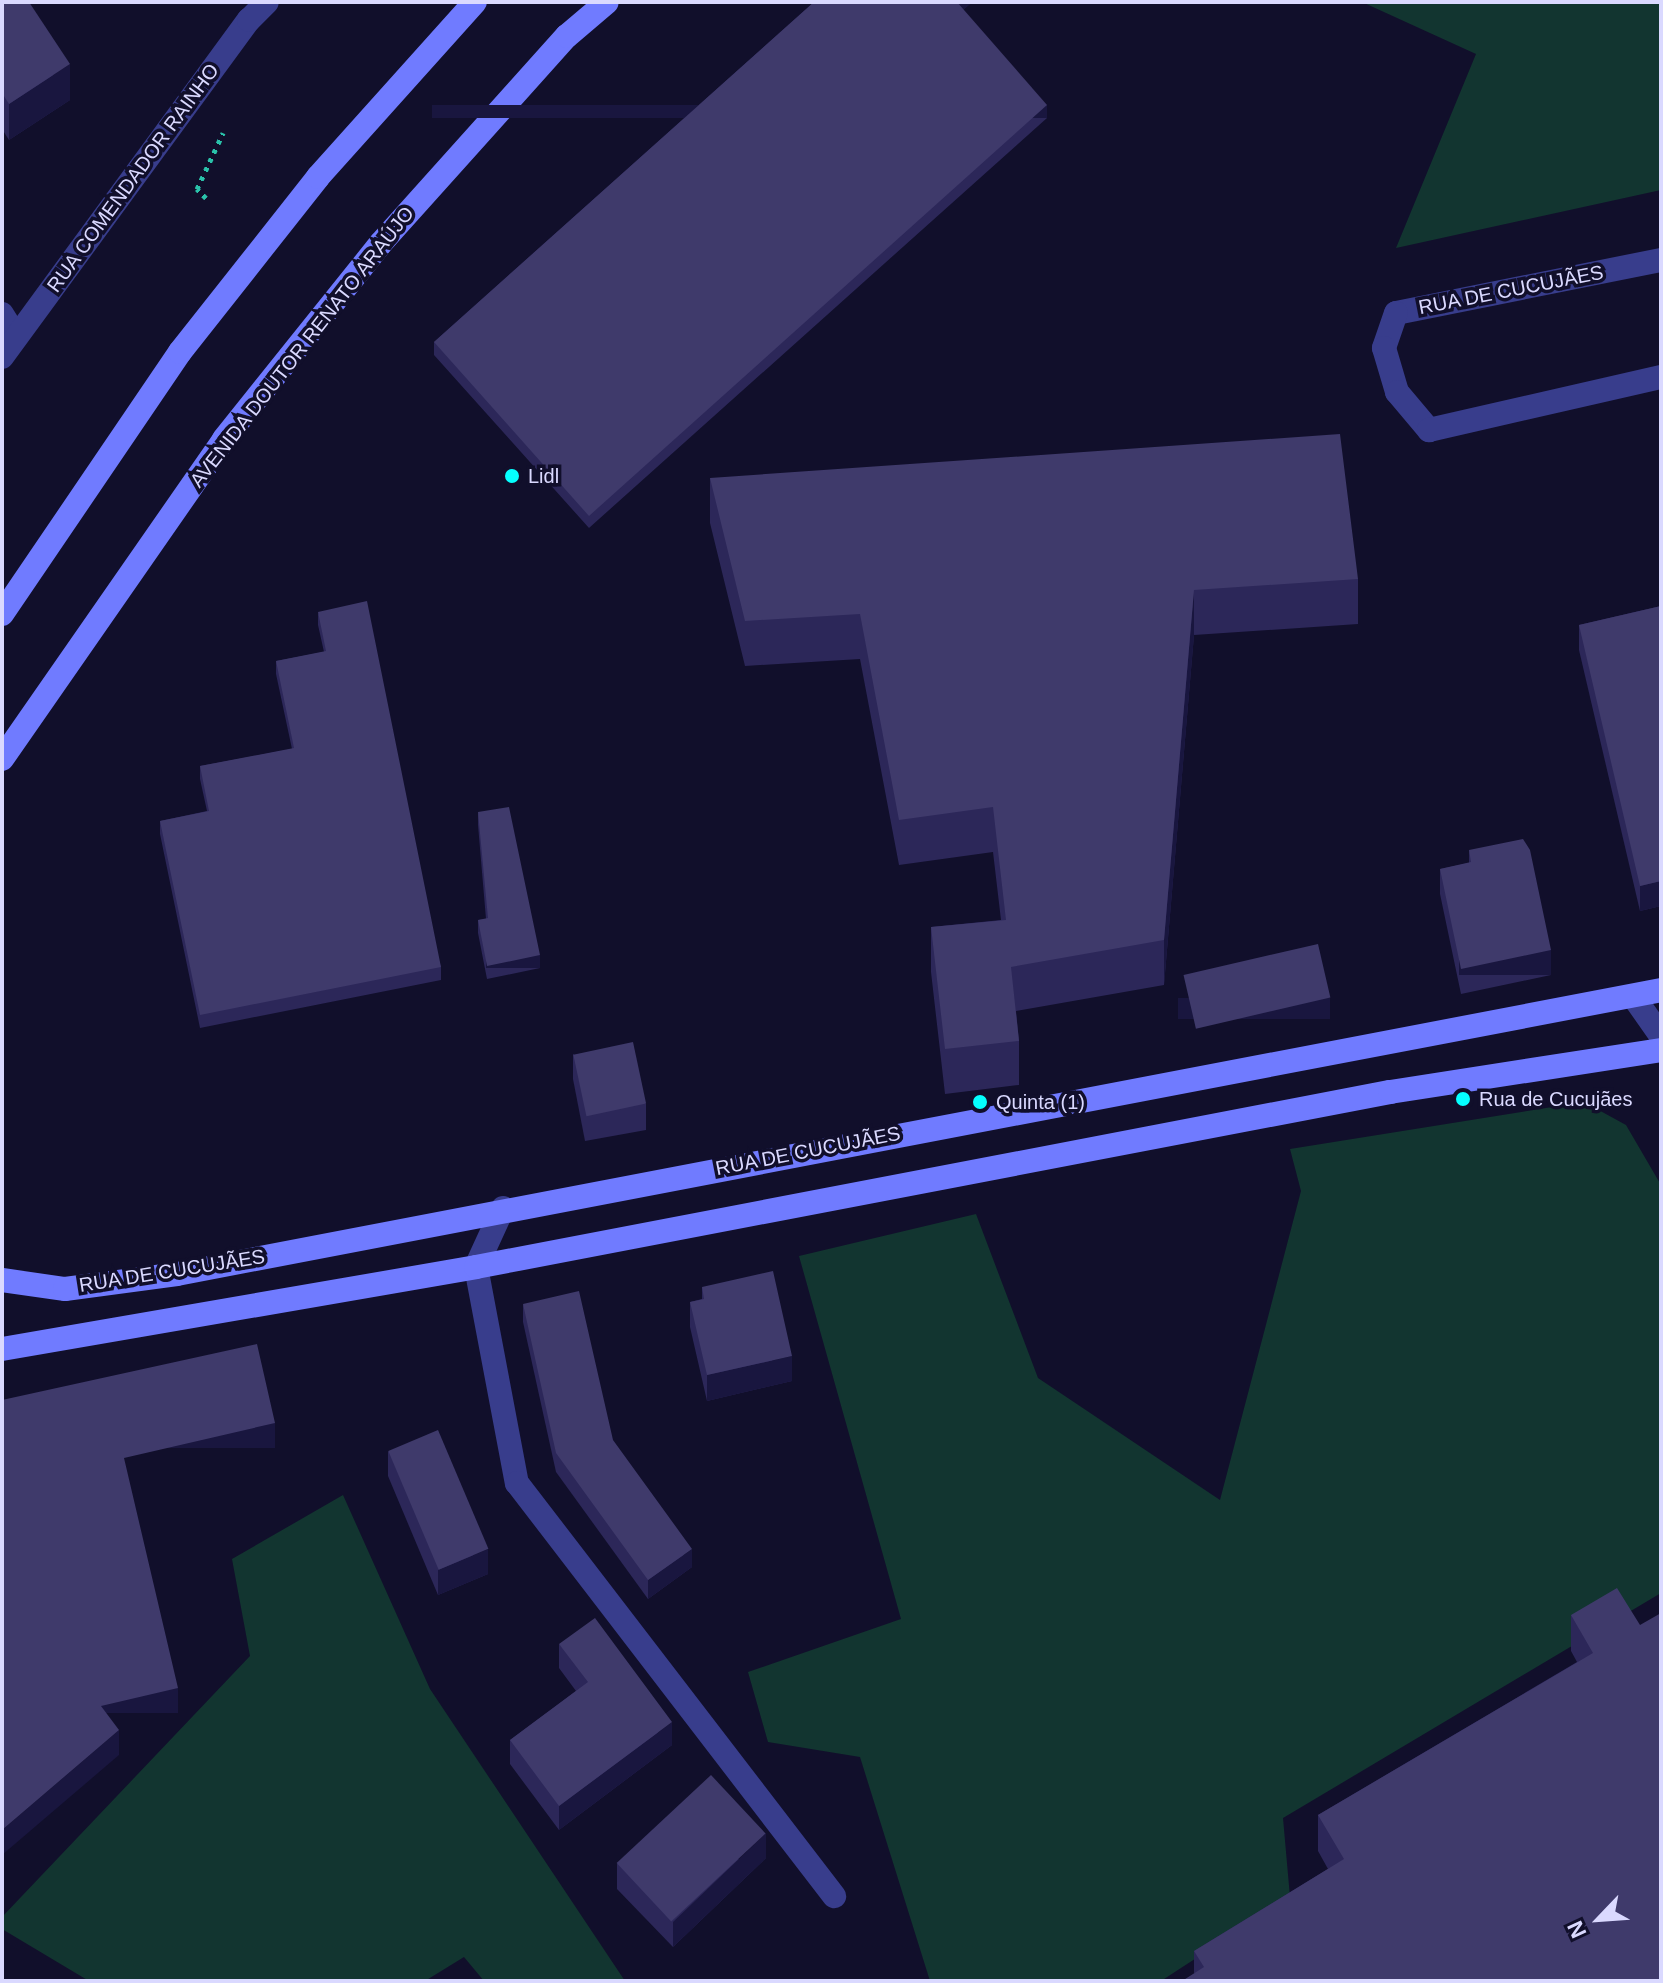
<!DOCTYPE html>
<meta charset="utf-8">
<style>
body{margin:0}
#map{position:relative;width:1663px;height:1983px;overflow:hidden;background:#110f2b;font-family:Arial,sans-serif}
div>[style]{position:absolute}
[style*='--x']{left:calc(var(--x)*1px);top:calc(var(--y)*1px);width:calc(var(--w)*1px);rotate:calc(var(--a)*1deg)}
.green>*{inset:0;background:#123530}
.path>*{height:5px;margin-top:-2.5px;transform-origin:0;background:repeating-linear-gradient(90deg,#2ac2aa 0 4px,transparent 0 10px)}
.lane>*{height:24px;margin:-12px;padding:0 12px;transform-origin:12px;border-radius:12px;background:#383d8c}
.street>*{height:24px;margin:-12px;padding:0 12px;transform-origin:12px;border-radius:12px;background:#383d8c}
.secondary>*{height:24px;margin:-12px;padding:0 12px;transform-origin:12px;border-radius:12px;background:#707bff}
.wall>*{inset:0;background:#2c2759}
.shaded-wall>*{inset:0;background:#19163f;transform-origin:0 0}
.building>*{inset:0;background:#3f3a6b;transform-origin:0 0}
.dots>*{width:22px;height:22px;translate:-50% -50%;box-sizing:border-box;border:4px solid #110f2b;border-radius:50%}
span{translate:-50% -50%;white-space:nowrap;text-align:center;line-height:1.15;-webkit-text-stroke:7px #110f2b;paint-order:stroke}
.street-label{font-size:20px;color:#dad9ff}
.poi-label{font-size:20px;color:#dad9ff}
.left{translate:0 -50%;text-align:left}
.frame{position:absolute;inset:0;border:4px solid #dad9ff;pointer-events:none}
.north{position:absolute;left:1559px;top:1879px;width:80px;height:80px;-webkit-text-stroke:6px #110f2b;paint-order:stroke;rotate:245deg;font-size:22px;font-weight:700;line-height:32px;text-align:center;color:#dad9ff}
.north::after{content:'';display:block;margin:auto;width:28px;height:36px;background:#dad9ff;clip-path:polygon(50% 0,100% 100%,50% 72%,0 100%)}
</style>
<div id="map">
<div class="green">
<div style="clip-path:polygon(1362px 2px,1661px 2px,1661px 190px,1396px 248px,1476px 54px)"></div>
<div style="clip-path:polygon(1584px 1102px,1626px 1125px,1661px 1185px,1661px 1593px,1283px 1818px,1290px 1897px,1161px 1981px,930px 1981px,860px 1757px,768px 1742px,748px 1672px,901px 1619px,799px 1256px,976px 1214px,1038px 1378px,1220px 1500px,1301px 1191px,1290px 1149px)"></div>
<div style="clip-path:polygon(343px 1495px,430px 1689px,625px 1981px,484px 1981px,464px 1957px,425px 1981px,89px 1981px,2px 1929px,2px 1917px,250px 1656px,232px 1559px)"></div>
</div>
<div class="path">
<div style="--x:206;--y:198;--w:13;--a:-135"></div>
<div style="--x:197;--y:189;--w:62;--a:-65.1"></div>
</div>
<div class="lane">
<div style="--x:503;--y:1208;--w:65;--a:114.6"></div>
<div style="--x:476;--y:1267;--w:220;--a:79.3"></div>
<div style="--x:517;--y:1483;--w:521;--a:52.49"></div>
</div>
<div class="street">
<div style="--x:1661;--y:260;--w:270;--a:168.7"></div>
<div style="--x:1396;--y:313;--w:37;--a:109"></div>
<div style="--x:1384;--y:348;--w:46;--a:73.5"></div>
<div style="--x:1397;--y:392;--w:50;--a:49.9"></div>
<div style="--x:1429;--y:430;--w:238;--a:-12.9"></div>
<div style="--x:2;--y:314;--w:26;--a:58"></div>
<div style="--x:2;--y:357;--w:418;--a:-53.8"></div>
<div style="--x:249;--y:20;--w:25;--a:-45"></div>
<div style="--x:1633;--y:996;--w:49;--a:55"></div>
</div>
<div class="secondary">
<div style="--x:2;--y:614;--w:317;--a:-55.8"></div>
<div style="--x:180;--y:352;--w:223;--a:-51.7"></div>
<div style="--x:318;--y:177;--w:235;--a:-48.1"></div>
<div style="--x:2;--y:759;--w:389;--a:-55.2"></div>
<div style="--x:224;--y:439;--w:251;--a:-51.3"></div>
<div style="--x:381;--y:243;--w:278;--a:-48.1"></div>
<div style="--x:567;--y:36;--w:52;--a:-40.4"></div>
<div style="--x:2;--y:1280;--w:64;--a:8.1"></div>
<div style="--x:65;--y:1289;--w:113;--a:-7.6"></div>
<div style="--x:177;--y:1274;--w:1511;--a:-10.83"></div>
<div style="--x:2;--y:1349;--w:481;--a:-9.8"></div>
<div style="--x:476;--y:1267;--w:931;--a:-10.84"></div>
<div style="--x:1390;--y:1092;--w:274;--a:-8.8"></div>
</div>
<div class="wall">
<div style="clip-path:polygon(2px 2px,70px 100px,9px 140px,2px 129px)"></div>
<div style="clip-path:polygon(814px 2px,972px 2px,963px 10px,1047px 118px,589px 528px,434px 355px,434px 342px)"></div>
<div style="clip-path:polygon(710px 478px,1358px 579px,1358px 624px,1194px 635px,1164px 985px,1016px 1011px,1019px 1041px,1019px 1085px,945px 1094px,931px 972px,931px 927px,1001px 920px,993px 852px,899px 865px,860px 659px,745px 666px,710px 523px)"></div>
<div style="clip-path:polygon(1661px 606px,1661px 906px,1640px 911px,1579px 650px,1579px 625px)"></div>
<div style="clip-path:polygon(318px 612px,441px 967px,441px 980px,200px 1028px,160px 834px,160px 821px,207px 811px,200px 779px,200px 766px,292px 749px,276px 674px,276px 661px,324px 652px,318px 625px)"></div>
<div style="clip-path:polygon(478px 812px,540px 968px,487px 979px,478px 933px,478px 920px,486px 919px,478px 825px)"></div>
<div style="clip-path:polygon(1469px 850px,1551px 975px,1461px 994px,1440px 894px,1440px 869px,1469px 863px)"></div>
<div style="clip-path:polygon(573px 1054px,646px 1104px,646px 1130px,585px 1141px,573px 1079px)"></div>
<div style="clip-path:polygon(702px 1287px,792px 1381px,707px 1401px,690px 1327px,690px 1302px,702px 1299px)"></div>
<div style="clip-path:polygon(523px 1304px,692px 1567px,648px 1599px,556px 1472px,523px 1322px)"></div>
<div style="clip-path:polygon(388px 1451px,488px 1574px,438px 1595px,388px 1476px)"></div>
<div style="clip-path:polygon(1571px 1615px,1640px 1625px,1661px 1981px,1194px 1973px,1194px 1951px,1328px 1869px,1318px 1851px,1318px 1815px,1577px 1662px,1571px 1651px)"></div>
<div style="clip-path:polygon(559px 1644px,672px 1745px,559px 1830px,510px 1764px,510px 1740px,576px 1691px,559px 1668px)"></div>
<div style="clip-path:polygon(766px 1858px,673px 1947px,617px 1889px,617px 1864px)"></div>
</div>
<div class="shaded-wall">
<div style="clip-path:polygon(957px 2px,972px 2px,957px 16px)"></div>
<div style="clip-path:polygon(70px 64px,70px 100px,9px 140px,9px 104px)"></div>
<div style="left:1047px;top:105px;width:13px;height:615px;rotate:90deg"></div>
<div style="clip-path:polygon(1194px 590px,1194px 635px,1164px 985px,1164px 940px)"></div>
<div style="clip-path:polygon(1661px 881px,1661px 906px,1640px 911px,1640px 886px)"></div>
<div style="left:1551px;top:950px;width:25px;height:92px;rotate:90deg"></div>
<div style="left:540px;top:955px;width:13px;height:54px;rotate:90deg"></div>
<div style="left:1330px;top:998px;width:21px;height:152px;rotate:90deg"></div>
<div style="clip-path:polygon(792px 1356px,792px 1381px,707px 1401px,707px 1375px)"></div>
<div style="left:275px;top:1423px;width:25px;height:155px;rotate:90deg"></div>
<div style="clip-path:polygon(488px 1549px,488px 1574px,438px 1595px,438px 1570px)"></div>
<div style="clip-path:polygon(692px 1549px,692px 1567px,648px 1599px,648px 1580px)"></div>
<div style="left:178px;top:1688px;width:25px;height:79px;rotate:90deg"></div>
<div style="clip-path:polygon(672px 1722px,672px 1745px,559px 1830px,559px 1806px)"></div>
<div style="clip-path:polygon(119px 1730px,119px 1755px,2px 1855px,2px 1830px)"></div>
<div style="clip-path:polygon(766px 1833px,766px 1858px,673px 1947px,673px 1922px)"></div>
</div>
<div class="building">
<div style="clip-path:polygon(2px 2px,29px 2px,70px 64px,9px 104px,2px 93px)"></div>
<div style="clip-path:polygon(814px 2px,957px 2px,1047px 105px,589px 516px,434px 342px)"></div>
<div style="clip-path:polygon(1340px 434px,1358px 579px,1194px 590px,1164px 940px,1011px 967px,1019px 1041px,945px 1049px,931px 927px,1006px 920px,993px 807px,899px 820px,860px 614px,745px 621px,710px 478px)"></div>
<div style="clip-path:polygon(367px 601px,441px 967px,200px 1015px,160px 821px,209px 811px,200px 766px,294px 748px,276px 661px,326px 651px,318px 612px)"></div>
<div style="clip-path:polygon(1661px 606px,1661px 881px,1640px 886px,1579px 625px)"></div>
<div style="clip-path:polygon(509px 807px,540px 955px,487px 966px,478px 920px,488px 918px,478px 812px)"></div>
<div style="clip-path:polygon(1523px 839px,1530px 850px,1551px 950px,1461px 969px,1440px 869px,1471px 862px,1469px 850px)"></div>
<div style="left:1318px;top:944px;width:55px;height:138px;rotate:77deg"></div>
<div style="left:633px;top:1042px;width:63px;height:61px;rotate:78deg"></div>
<div style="clip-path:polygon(773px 1271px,792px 1356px,707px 1375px,690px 1302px,704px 1299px,702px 1287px)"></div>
<div style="clip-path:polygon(579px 1291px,613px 1440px,692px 1549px,648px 1580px,556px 1453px,523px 1304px)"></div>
<div style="clip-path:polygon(257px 1344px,275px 1423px,124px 1458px,178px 1688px,101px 1706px,119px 1730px,2px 1830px,2px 1400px)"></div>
<div style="left:438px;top:1430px;width:129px;height:54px;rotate:67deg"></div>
<div style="clip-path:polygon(1617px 1588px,1640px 1625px,1661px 1613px,1661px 1981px,1182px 1981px,1204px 1967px,1194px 1951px,1344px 1859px,1318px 1815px,1593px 1653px,1571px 1615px)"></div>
<div style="clip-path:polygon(595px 1618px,672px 1722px,559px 1806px,510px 1740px,588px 1682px,559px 1644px)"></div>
<div style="left:711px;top:1775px;width:80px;height:129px;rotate:47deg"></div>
</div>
<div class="dots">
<div style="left:512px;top:476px;background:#05ffff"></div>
<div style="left:1463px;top:1099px;background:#05ffff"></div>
<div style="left:980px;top:1102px;background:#05ffff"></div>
</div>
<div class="street-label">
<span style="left:133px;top:178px;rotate:-54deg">RUA COMENDADOR RAINHO</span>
<span style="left:1511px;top:290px;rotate:-11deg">RUA DE CUCUJÃES</span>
<span style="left:302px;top:347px;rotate:-52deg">AVENIDA DOUTOR RENATO ARAÚJO</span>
<span style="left:808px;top:1151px;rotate:-11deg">RUA DE CUCUJÃES</span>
<span style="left:172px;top:1271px;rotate:-9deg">RUA DE CUCUJÃES</span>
</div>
<div class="poi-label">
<span class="left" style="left:528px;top:476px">Lidl</span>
<span class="left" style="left:1479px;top:1099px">Rua de Cucujães</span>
<span class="left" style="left:996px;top:1102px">Quinta (1)</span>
</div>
<div class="frame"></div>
<div class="north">N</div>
</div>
